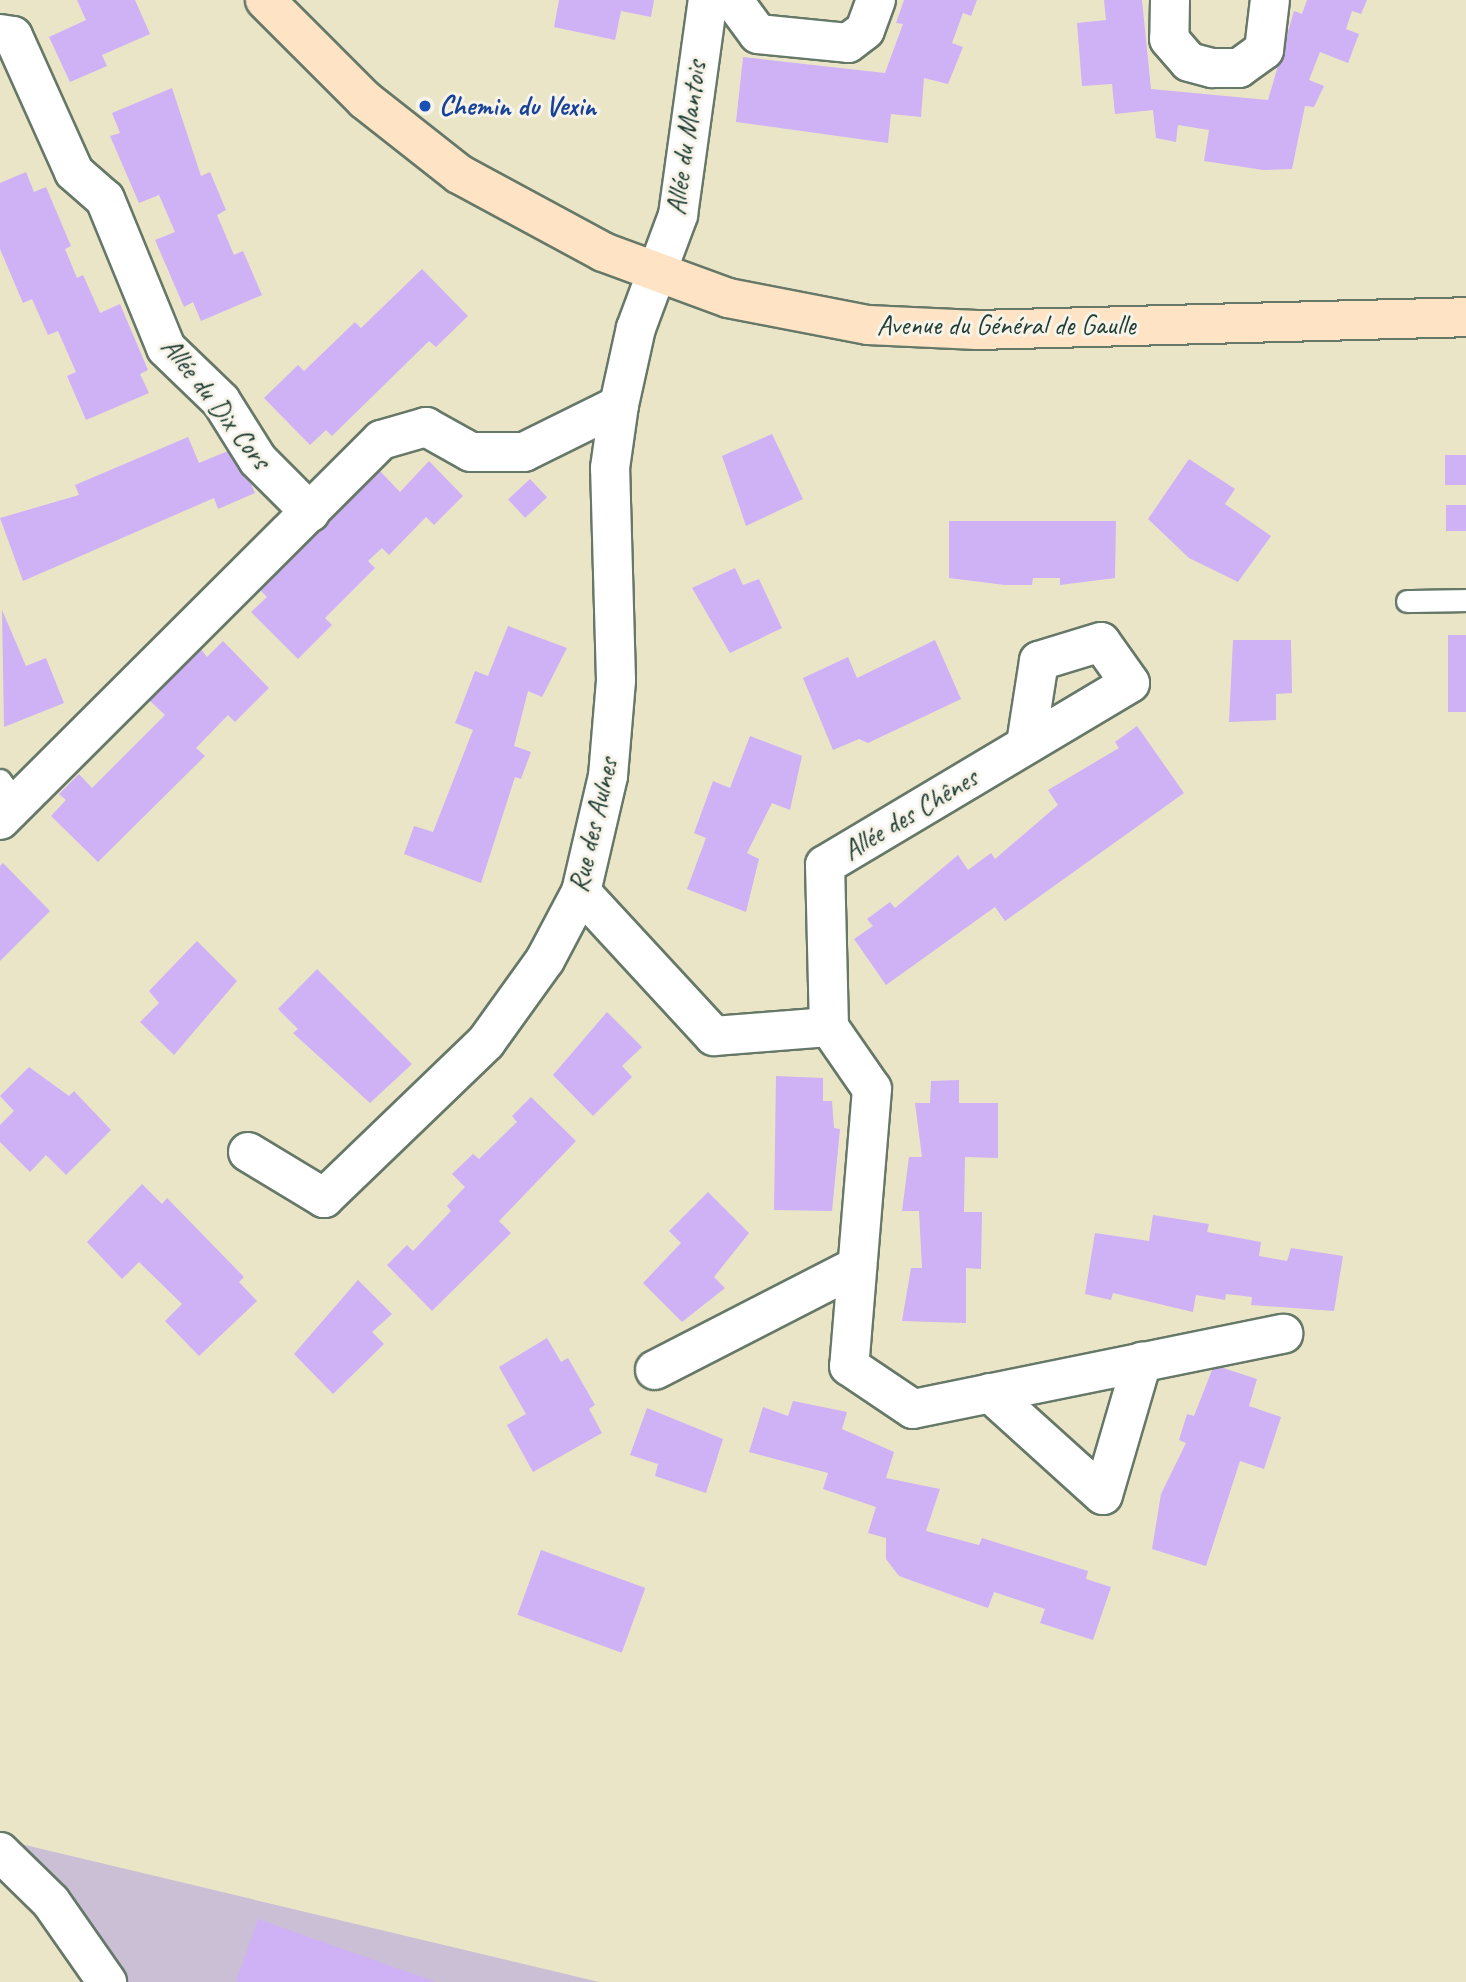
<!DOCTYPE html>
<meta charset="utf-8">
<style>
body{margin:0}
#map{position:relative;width:1466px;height:1982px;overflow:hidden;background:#ebe5c8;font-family:Caveat,sans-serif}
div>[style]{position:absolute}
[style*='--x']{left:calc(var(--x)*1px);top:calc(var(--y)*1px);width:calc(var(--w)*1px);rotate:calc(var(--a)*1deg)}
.industrial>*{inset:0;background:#cbbfd5}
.building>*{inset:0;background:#cfb1f6;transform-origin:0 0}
.roads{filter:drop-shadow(2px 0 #667868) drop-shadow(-2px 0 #667868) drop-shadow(0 2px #667868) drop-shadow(0 -2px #667868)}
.lane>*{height:21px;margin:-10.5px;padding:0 10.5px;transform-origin:10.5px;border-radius:10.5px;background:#fff}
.street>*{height:38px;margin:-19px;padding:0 19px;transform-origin:19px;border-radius:19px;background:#fff}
.secondary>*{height:38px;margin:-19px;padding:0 19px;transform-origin:19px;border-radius:19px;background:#fee4c5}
.dots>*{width:19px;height:19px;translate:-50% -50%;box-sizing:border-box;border:4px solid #f7f3e8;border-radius:50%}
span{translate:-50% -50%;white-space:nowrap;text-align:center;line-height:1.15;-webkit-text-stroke:6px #f7f3e8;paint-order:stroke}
.transit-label{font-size:28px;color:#164399;font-weight:700}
.left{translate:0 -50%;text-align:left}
.street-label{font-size:28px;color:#1f3d34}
</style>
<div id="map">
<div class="industrial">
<div style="clip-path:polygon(0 1839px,599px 1982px,108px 1982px)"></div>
</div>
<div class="building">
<div style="clip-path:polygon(77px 0,135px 0,150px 34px,102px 55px,107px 66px,70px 82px,49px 37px,86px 20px)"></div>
<div style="clip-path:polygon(559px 0,654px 0,651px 17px,621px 11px,615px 40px,554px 27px)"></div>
<div style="clip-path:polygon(904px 0,977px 0,971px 16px,963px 13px,952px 43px,963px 47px,948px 84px,924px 78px,921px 117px,891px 114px,888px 143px,736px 122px,743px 57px,885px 73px,903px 24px,896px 23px)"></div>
<div style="clip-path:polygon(1104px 0,1142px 0,1151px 89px,1268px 100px,1294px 11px,1302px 14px,1307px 0,1367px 0,1361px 14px,1352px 11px,1346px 29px,1359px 34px,1348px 63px,1320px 52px,1309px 80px,1324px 86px,1314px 107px,1305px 106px,1292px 169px,1263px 170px,1204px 161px,1209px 130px,1178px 125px,1176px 142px,1156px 138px,1153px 110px,1115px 114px,1112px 84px,1082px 86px,1077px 23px,1106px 20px)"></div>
<div style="clip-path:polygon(172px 88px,201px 176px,210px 172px,226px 210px,217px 215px,234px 255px,243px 251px,262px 295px,201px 321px,193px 302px,184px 307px,155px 240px,175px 232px,159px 195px,139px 203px,110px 136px,120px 133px,112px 113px)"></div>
<div style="clip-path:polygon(26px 172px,34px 192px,46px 187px,71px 246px,65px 249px,77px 278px,83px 275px,100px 313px,120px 304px,148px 370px,140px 374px,149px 393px,86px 420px,67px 376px,76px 372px,58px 331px,48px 335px,32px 299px,23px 303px,0 249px,0 183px)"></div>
<div style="clip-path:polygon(422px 269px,468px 316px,436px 347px,429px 341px,332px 436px,326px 430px,310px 445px,264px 398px,298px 365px,304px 371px,355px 322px,361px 328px)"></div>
<div style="clip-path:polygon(772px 434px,803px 499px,746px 526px,722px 456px)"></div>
<div style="clip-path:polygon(188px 437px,199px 463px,235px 448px,255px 493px,218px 509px,214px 498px,23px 581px,0 518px,79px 495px,75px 485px)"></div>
<div style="left:1445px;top:455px;width:21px;height:30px"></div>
<div style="clip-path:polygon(1189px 459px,1235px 489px,1225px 504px,1271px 536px,1238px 582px,1189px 558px,1148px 519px)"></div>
<div style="clip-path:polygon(429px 461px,463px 496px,434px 525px,426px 517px,389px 555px,382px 548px,368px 561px,375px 568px,325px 618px,332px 625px,298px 659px,251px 612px,267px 597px,259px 589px,379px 470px,400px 492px)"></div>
<div style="left:530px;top:479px;width:25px;height:30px;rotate:47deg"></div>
<div style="left:1466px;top:505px;width:26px;height:20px;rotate:90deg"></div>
<div style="clip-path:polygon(949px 521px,1116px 521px,1115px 578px,1060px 585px,1060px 578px,1033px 578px,1032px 585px,1005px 585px,949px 578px)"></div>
<div style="clip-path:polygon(735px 568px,743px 585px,759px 579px,782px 628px,730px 653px,692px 588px)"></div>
<div style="clip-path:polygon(2px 610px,26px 666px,46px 658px,64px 703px,4px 727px)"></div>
<div style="clip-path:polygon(508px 626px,567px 648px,542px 697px,528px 691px,514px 746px,531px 752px,521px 779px,515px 777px,481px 883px,404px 854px,414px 826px,433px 832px,473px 730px,455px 723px,475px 671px,488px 676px)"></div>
<div style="left:1466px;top:635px;width:77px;height:18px;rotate:90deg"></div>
<div style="clip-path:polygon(935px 640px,961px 699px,868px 743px,859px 739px,833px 750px,803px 678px,848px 657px,857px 678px)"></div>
<div style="clip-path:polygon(1233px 640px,1291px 640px,1292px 693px,1276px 694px,1276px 720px,1229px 722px)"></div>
<div style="clip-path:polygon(223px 641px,269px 688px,235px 722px,228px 715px,196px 748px,205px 756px,98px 862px,51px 816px,66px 800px,59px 794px,79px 774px,92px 788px,165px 715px,149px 700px,200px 648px,207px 657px)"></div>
<div style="clip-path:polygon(1137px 726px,1184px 793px,1005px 921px,995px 907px,886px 985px,854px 939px,873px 926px,867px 919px,890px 902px,895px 908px,958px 855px,968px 870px,991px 853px,995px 859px,1058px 805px,1048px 790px,1119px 748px,1115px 742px)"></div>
<div style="clip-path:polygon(750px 736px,802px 756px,790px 810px,772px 803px,747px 853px,759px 859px,746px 912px,687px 889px,706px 838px,694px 833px,713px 781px,730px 788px)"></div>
<div style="clip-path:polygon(3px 863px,50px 911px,0 961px,0 866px)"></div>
<div style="clip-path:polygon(197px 941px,237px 981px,174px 1055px,140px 1022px,159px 1003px,149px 991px)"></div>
<div style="clip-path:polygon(317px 969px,412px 1064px,370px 1103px,293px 1033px,298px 1029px,278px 1009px)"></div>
<div style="clip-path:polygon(607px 1012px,642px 1047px,622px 1066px,632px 1077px,593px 1116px,553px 1075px)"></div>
<div style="clip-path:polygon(29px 1067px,69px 1096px,74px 1091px,111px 1130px,66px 1175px,46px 1155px,30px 1172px,0 1142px,0 1125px,14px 1111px,0 1096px)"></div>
<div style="clip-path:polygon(776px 1076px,823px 1078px,823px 1101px,832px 1101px,834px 1128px,840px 1129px,832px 1211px,774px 1210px)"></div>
<div style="clip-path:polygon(959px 1080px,959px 1103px,998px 1103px,998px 1158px,965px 1157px,964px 1212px,982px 1212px,981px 1269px,966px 1268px,966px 1323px,902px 1321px,911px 1268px,922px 1268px,919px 1211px,902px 1211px,909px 1157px,922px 1157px,915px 1103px,930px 1103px,931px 1081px)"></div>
<div style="clip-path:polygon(531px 1097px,576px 1141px,499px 1221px,511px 1233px,432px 1311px,387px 1265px,407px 1245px,413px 1251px,451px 1211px,447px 1206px,465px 1187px,452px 1174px,473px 1154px,479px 1159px,517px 1122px,512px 1116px)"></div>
<div style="clip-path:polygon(142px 1184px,162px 1204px,167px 1198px,244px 1277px,239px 1282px,257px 1301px,199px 1356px,165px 1321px,182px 1304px,139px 1262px,122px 1279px,87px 1242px)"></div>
<div style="clip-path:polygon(708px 1192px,749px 1233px,714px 1277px,725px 1288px,682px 1322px,643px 1283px,681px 1243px,669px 1231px)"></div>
<div style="clip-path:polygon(1153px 1215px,1209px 1224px,1207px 1232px,1261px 1242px,1259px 1256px,1287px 1261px,1291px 1248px,1343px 1256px,1334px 1311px,1251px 1305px,1252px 1297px,1226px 1294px,1225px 1300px,1196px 1295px,1193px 1312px,1113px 1293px,1111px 1300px,1085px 1294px,1095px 1233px,1149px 1241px)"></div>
<div style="clip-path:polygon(358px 1280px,392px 1314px,372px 1332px,384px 1344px,333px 1394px,294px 1354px)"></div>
<div style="clip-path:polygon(547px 1338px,561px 1362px,568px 1358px,595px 1405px,589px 1409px,602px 1433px,533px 1472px,507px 1425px,526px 1414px,499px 1367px)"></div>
<div style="clip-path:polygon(1214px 1365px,1257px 1379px,1249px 1406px,1281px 1417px,1264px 1469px,1240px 1461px,1206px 1566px,1152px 1549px,1161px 1494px,1186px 1443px,1179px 1440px,1187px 1414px,1194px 1416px)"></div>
<div style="clip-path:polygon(793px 1401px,847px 1412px,842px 1429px,894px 1452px,886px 1478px,940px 1489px,926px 1531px,979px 1545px,982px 1538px,1088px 1571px,1086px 1579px,1111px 1587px,1093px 1640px,1040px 1623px,1045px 1609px,994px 1592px,988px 1608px,899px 1576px,886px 1559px,886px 1538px,868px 1533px,876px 1507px,823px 1489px,828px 1473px,749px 1452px,763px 1407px,788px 1416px)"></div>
<div style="clip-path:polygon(647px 1408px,723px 1439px,706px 1493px,655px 1476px,658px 1464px,630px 1455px)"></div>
<div style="left:541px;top:1550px;width:111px;height:69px;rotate:20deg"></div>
<div style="clip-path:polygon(258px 1919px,436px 1982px,236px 1982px)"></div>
</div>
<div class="roads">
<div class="lane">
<div style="--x:1407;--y:601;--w:59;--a:-1"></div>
<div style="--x:0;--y:780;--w:28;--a:55"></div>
</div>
<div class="street">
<div style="--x:733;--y:0;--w:42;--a:53.7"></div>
<div style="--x:758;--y:34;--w:90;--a:5.7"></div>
<div style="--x:848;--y:43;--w:21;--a:-37"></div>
<div style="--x:865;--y:30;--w:32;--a:-70"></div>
<div style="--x:1170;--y:0;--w:39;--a:91"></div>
<div style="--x:1169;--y:39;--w:30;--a:49"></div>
<div style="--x:1189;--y:62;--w:24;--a:15"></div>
<div style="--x:1212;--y:68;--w:27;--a:0"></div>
<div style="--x:1239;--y:68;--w:31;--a:-36"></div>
<div style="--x:1264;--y:50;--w:50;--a:-83.2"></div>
<div style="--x:0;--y:34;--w:13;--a:9"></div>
<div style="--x:13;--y:36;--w:149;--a:65.8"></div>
<div style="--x:74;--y:172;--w:41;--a:41.1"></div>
<div style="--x:105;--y:199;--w:161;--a:67.7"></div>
<div style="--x:166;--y:348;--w:76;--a:43.9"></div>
<div style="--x:221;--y:401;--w:70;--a:57.9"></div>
<div style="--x:258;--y:460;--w:74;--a:45"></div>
<div style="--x:0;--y:820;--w:538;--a:-44.92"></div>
<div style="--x:381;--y:440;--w:47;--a:-16.1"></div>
<div style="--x:426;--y:427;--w:51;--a:29.1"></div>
<div style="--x:471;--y:452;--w:53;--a:0"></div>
<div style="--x:524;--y:452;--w:106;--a:-26.3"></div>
<div style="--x:581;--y:892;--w:196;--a:47.3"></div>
<div style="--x:714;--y:1036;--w:115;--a:-4.5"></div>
<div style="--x:829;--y:1027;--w:75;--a:55.3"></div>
<div style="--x:872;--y:1089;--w:278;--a:94.7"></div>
<div style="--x:849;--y:1366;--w:77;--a:33.9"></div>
<div style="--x:913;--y:1409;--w:378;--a:-11.5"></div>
<div style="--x:829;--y:1027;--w:162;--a:-91.4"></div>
<div style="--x:825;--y:865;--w:355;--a:-30.8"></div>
<div style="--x:1130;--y:683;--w:50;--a:-125.3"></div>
<div style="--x:1101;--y:642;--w:65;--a:163"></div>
<div style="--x:1039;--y:661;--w:84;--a:98.9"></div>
<div style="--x:248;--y:1152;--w:89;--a:31.2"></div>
<div style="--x:324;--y:1198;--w:225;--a:-43.9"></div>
<div style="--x:486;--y:1042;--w:101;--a:-54.3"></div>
<div style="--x:545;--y:960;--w:77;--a:-62.1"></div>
<div style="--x:581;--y:892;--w:119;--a:-76.9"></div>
<div style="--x:608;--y:776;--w:96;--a:-85.2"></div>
<div style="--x:616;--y:680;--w:212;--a:-91.6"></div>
<div style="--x:610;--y:468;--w:64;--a:-81.9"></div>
<div style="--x:619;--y:405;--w:79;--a:-77.6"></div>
<div style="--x:636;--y:328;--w:121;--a:-69.6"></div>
<div style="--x:678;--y:215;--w:217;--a:-82.1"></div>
<div style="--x:655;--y:1370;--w:227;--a:-27.2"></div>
<div style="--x:990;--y:1393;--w:152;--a:42.1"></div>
<div style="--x:1103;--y:1495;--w:139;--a:-73.7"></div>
<div style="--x:0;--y:1852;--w:71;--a:44.4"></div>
<div style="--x:51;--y:1902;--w:98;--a:55"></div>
</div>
<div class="secondary">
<div style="--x:265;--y:0;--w:141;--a:45"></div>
<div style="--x:365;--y:100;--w:120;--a:38.2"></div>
<div style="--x:459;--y:174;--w:164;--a:28.4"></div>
<div style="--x:603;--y:252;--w:133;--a:20.2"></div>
<div style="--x:728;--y:298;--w:143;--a:10.9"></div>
<div style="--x:868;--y:325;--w:109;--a:2.6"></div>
<div style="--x:977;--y:330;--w:489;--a:-1.5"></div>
</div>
</div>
<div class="dots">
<div style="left:425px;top:106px;background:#1a4fb4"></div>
</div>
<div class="transit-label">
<span class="left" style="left:439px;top:106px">Chemin du Vexin</span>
</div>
<div class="street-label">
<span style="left:686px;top:138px;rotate:-82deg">Allée du Mantois</span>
<span style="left:1006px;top:325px">Avenue du Général de Gaulle</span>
<span style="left:216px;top:403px;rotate:52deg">Allée du Dix Cors</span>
<span style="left:910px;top:814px;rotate:-31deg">Allée des Chênes</span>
<span style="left:593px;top:825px;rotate:-77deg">Rue des Aulnes</span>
</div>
</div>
